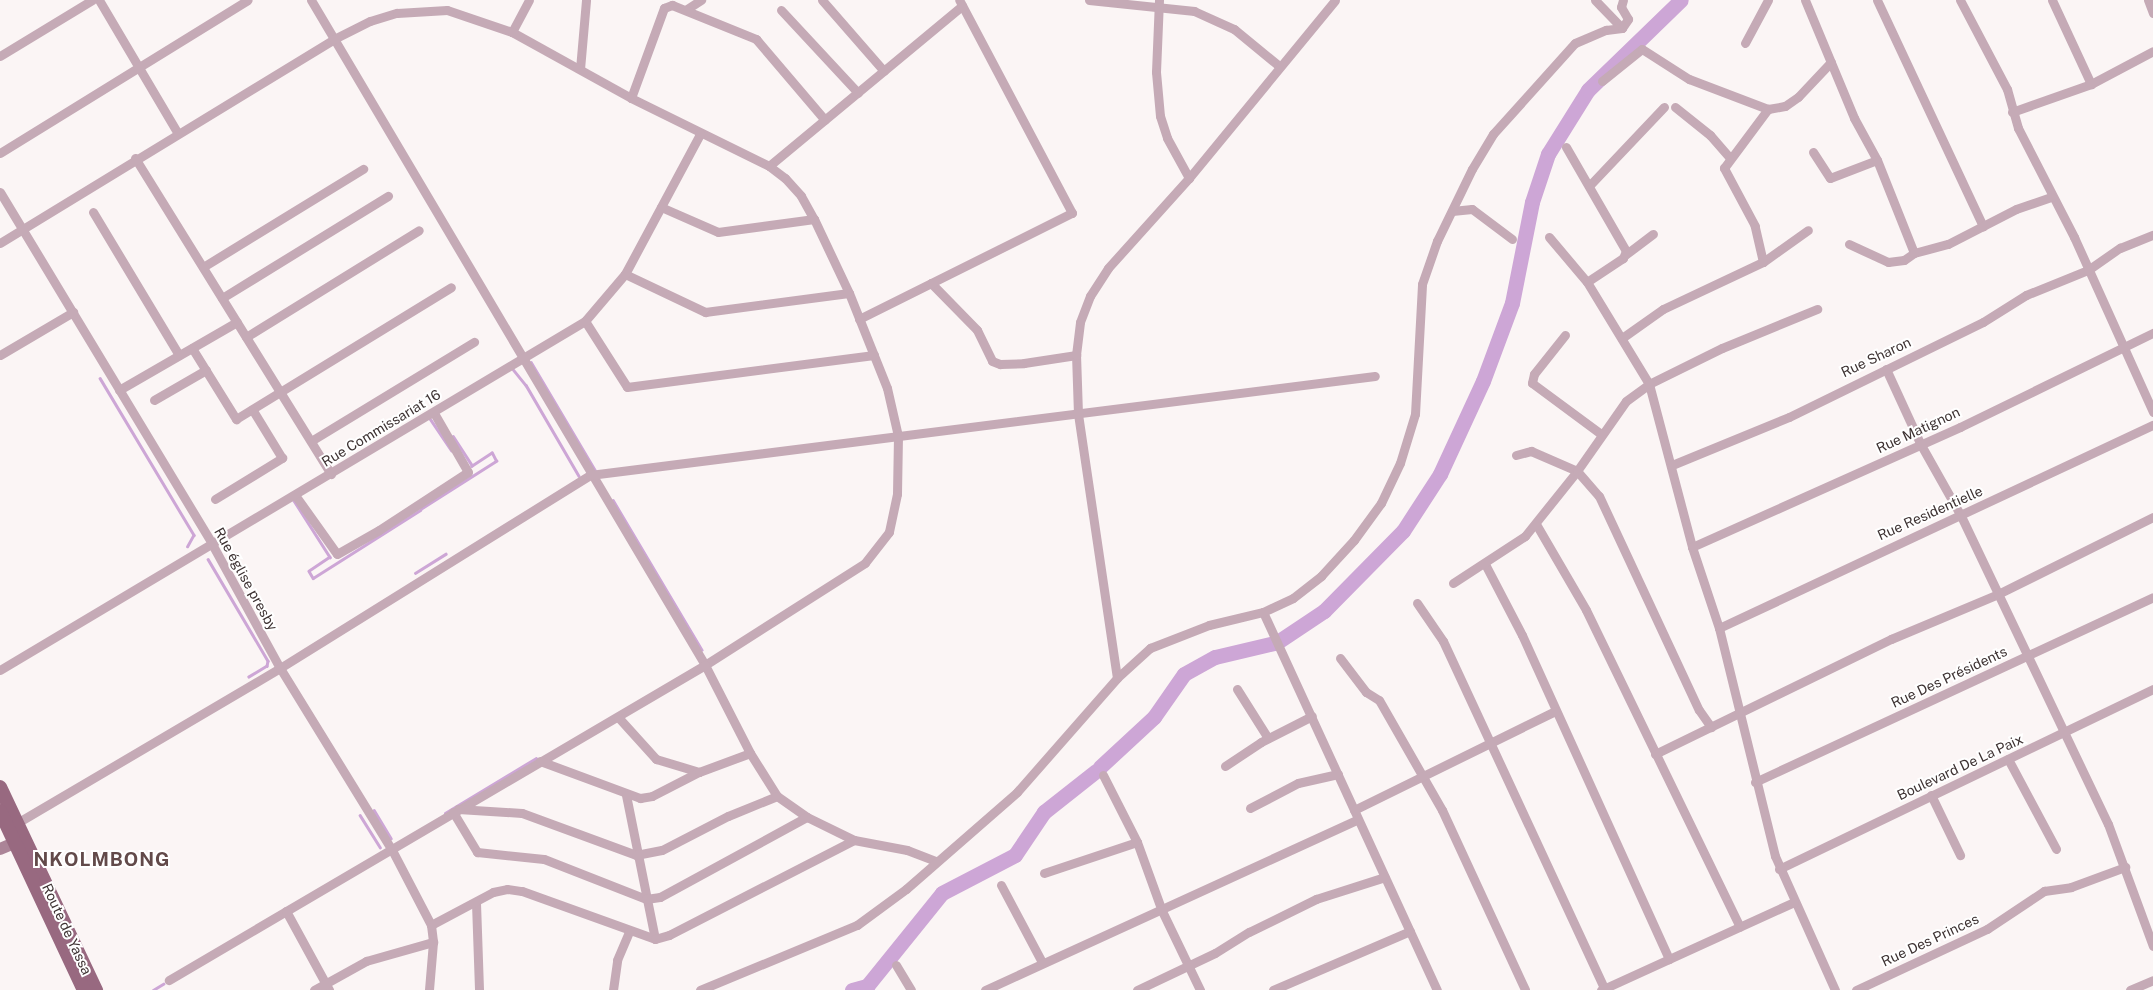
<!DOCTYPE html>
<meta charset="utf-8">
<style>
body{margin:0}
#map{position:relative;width:2153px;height:990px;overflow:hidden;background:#fbf5f5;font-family:"Public Sans",sans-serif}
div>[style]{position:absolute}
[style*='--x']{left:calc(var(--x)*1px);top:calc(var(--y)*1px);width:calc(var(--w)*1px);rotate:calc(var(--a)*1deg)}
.stream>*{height:2.5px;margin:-1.25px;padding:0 1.25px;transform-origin:1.25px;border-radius:1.25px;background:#cda6d6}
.river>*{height:15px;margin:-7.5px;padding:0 7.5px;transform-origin:7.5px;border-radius:7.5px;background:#cda6d6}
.minor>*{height:9px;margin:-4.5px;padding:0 4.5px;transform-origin:4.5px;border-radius:4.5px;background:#c5aab6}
.secondary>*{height:12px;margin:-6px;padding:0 6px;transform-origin:6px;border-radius:6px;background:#ab8497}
.primary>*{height:14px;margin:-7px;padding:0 7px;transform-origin:7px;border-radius:7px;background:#986980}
span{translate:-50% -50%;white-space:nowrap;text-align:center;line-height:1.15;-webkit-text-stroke:4px #fff;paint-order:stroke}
.street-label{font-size:14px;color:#3d3232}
.district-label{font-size:19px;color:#624a4a;font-weight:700;letter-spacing:1px}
</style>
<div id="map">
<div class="stream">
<div style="--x:531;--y:362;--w:126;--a:59.3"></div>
<div style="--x:512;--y:368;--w:22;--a:51"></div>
<div style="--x:526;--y:385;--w:105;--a:59.8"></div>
<div style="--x:100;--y:378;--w:183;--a:59.1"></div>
<div style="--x:194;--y:535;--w:13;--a:119"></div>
<div style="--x:429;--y:417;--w:40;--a:56"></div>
<div style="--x:293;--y:499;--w:69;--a:57.5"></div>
<div style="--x:330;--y:557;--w:25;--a:146"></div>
<div style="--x:309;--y:571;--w:8;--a:60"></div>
<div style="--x:313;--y:578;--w:127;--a:-32.4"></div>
<div style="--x:613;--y:500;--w:174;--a:59.3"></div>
<div style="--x:422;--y:508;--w:88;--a:-32.4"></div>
<div style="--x:496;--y:461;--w:9;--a:-117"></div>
<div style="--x:492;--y:453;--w:24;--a:147"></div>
<div style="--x:472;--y:466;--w:35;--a:-123"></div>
<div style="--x:208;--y:559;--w:118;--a:59.5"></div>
<div style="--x:268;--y:661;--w:5;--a:101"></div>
<div style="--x:267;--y:666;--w:21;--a:149"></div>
<div style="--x:415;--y:573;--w:36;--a:-32"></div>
<div style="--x:374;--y:810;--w:33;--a:59"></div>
<div style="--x:445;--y:813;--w:106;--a:-31.1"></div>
<div style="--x:360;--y:815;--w:38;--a:58"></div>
<div style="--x:153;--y:990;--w:12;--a:-31"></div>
</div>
<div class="river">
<div style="--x:1279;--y:641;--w:54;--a:-33.7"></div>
<div style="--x:1324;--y:611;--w:112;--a:-45.4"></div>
<div style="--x:1403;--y:531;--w:68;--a:-57"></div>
<div style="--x:1440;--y:474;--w:102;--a:-65.2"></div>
<div style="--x:1483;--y:381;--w:83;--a:-69.6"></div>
<div style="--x:1512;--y:303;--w:103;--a:-78.8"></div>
<div style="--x:1532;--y:202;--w:51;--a:-71.6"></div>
<div style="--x:1548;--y:154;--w:75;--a:-58"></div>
<div style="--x:1588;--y:90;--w:129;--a:-44.1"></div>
<div style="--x:1100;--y:767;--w:74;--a:-42.8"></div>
<div style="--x:1154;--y:717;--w:52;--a:-55.1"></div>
<div style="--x:1184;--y:674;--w:35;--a:-29"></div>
<div style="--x:1215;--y:657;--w:61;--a:-13.3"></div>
<div style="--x:852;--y:990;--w:16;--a:-15"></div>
<div style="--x:867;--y:986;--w:119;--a:-51.1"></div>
<div style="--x:942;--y:893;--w:82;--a:-27.5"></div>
<div style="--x:1015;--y:855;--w:52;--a:-56"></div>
<div style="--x:1044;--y:812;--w:66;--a:-38.3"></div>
</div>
<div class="minor">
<div style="--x:99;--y:0;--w:153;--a:59.4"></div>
<div style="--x:311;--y:0;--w:773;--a:59.35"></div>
<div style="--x:705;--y:665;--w:99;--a:62.9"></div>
<div style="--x:750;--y:753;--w:51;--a:57.9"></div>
<div style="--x:777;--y:796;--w:37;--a:35"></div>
<div style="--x:807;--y:817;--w:52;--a:26.1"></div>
<div style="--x:854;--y:840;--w:54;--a:10.7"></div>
<div style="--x:907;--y:850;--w:31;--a:21"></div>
<div style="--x:822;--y:0;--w:94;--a:48.9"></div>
<div style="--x:1089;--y:0;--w:106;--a:6"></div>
<div style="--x:1194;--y:11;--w:44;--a:24.2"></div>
<div style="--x:1234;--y:29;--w:58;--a:39.4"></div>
<div style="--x:1159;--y:0;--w:72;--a:92.4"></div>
<div style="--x:1156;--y:72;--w:44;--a:84.8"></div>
<div style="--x:1160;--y:116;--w:23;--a:72"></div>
<div style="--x:1167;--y:138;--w:46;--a:61.2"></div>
<div style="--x:1595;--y:0;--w:39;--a:46"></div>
<div style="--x:1805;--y:0;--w:128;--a:67.4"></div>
<div style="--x:1854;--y:118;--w:48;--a:61.3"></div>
<div style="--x:1877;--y:160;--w:100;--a:68.3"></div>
<div style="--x:1877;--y:0;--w:250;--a:64.9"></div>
<div style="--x:1960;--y:0;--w:101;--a:62.2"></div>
<div style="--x:2007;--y:89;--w:41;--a:74.2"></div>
<div style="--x:2018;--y:128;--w:123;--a:62.8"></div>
<div style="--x:2074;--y:237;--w:192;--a:65.7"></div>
<div style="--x:2052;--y:0;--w:93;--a:65.1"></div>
<div style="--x:2148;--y:0;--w:14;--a:69"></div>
<div style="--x:687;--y:9;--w:17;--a:-33"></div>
<div style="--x:781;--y:10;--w:113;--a:47.1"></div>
<div style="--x:512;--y:32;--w:36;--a:-62"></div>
<div style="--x:1745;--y:43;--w:49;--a:-61.9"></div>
<div style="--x:0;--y:56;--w:108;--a:-31.3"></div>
<div style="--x:580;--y:69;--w:69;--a:-85"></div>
<div style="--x:1602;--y:81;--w:51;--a:-38.7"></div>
<div style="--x:1642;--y:49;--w:56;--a:32.6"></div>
<div style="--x:1689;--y:79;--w:85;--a:20.8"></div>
<div style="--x:1768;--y:109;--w:17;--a:-10"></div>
<div style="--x:1785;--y:106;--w:16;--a:-35"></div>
<div style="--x:1798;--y:97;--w:48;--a:-46.7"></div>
<div style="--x:631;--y:98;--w:96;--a:-69.9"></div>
<div style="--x:664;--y:8;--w:9;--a:-21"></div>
<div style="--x:672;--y:5;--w:91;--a:22"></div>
<div style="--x:756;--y:39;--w:106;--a:49.6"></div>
<div style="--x:1675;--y:107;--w:45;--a:38.7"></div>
<div style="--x:1710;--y:135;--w:30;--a:49"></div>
<div style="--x:2012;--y:112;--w:84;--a:-19.5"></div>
<div style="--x:2091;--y:84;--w:70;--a:-28"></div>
<div style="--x:1566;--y:147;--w:120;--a:60"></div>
<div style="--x:1626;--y:251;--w:8;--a:113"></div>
<div style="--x:1623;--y:258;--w:43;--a:146.3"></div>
<div style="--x:1813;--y:152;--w:31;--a:57"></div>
<div style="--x:1830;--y:178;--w:50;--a:-21"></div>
<div style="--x:0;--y:153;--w:291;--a:-31.7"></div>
<div style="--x:135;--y:158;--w:372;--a:58.2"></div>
<div style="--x:769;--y:166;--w:251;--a:-39.7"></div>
<div style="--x:1589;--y:186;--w:109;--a:-46.5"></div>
<div style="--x:0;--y:192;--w:411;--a:58.9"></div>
<div style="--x:212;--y:544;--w:141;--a:61.3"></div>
<div style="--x:280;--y:668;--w:214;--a:58.4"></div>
<div style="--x:392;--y:850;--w:85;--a:62.5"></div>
<div style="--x:431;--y:925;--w:17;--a:83"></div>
<div style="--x:433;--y:942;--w:48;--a:94.8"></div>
<div style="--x:661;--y:207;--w:62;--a:23.7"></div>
<div style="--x:718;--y:232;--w:97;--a:-7.7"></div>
<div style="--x:1452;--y:211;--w:20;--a:-6"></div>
<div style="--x:1472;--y:209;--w:50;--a:36.9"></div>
<div style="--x:93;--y:212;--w:167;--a:59"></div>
<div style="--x:1549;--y:237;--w:59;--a:49.8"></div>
<div style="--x:1587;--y:282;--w:119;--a:58.7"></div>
<div style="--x:1649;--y:384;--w:169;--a:75.2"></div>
<div style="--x:1692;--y:547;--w:85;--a:71.6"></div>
<div style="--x:1719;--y:628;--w:235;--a:76.2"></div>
<div style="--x:1775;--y:856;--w:147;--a:65.9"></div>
<div style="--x:0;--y:243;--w:391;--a:-31.4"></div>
<div style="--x:334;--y:39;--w:40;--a:-26.6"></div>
<div style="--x:370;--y:21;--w:28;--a:-17"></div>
<div style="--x:397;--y:13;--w:50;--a:-3.4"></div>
<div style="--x:447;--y:10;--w:69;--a:18.7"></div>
<div style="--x:512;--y:32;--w:136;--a:29"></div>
<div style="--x:631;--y:98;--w:154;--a:26.2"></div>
<div style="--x:769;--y:166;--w:20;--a:37"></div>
<div style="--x:785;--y:178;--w:24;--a:48"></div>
<div style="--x:801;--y:196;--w:26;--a:61"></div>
<div style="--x:814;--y:219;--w:82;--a:64.7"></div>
<div style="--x:849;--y:293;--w:102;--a:68.2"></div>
<div style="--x:887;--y:388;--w:49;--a:77.1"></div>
<div style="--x:898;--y:436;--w:58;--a:91"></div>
<div style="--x:897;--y:494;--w:39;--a:102"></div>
<div style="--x:889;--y:532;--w:39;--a:128"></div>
<div style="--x:865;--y:563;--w:190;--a:147.5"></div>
<div style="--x:705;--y:665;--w:622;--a:149.56"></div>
<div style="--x:1849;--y:244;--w:43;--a:24.8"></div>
<div style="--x:1888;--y:262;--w:16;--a:-7"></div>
<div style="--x:1904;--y:260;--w:12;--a:-35"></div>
<div style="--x:1914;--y:253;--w:35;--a:-15"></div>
<div style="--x:1948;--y:244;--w:76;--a:-27.2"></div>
<div style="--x:2016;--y:209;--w:37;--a:-19"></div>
<div style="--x:1625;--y:255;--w:35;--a:-37"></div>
<div style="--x:1763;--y:262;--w:55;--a:-35.4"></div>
<div style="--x:203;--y:267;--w:188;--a:-31.5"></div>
<div style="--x:625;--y:274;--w:89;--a:25.4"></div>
<div style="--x:705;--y:312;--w:145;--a:-7.5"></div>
<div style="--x:931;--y:283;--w:66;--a:45.6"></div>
<div style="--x:977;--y:330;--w:34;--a:64"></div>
<div style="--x:992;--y:361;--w:9;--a:21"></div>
<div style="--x:1000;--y:364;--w:24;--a:-2"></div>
<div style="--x:1024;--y:363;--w:53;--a:-8.7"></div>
<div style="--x:222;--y:298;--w:195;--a:-31.6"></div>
<div style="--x:859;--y:319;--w:238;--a:-26.5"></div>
<div style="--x:1072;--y:213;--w:241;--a:-117.9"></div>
<div style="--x:585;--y:321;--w:78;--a:57.5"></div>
<div style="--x:627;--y:387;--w:249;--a:-7.4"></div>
<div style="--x:1565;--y:335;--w:50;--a:128.5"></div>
<div style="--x:1534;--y:374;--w:9;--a:103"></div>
<div style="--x:1532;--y:383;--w:86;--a:36.5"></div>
<div style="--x:246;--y:337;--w:203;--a:-31.7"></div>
<div style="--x:1622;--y:338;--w:50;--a:-35.3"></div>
<div style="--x:1663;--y:309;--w:110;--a:-25.2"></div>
<div style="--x:1763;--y:262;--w:37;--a:-103"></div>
<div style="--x:1755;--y:226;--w:66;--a:-118.1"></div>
<div style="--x:1724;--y:168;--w:74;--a:-53.3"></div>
<div style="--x:192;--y:348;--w:84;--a:58.2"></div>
<div style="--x:236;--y:419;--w:252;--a:-31.5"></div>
<div style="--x:0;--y:355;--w:85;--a:-30.5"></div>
<div style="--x:1886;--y:369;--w:84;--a:65.3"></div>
<div style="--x:1921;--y:445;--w:81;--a:60.6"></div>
<div style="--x:1961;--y:516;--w:341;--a:64.5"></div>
<div style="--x:2108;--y:824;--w:130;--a:69.8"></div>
<div style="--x:119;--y:390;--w:136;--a:-30"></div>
<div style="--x:154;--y:400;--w:60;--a:-30"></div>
<div style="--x:311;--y:441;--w:191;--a:-31.3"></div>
<div style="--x:1516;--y:455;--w:16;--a:-15"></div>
<div style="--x:1531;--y:451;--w:50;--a:23.5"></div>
<div style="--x:1577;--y:471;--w:33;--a:49"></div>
<div style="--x:1599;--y:496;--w:236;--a:65"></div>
<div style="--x:1699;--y:710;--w:21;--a:55"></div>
<div style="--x:1672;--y:465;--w:126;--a:-22.3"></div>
<div style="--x:1789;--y:417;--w:216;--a:-26.1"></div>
<div style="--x:1983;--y:322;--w:51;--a:-32.1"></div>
<div style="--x:2026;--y:295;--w:67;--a:-22"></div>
<div style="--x:2088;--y:270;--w:39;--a:-35"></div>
<div style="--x:2120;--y:248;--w:35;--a:-22"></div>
<div style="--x:295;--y:495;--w:72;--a:54.6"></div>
<div style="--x:337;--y:554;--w:48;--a:-29.7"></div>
<div style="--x:379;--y:530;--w:106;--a:-33.1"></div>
<div style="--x:468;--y:472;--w:68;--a:-120"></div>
<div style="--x:215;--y:499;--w:79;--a:-31.5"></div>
<div style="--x:282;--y:458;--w:57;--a:-121.5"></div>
<div style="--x:1536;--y:524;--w:99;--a:59.8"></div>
<div style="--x:1586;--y:610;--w:352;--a:64.1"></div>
<div style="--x:1692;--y:547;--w:294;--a:-24.1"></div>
<div style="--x:1960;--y:427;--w:215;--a:-26"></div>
<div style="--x:1485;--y:564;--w:80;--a:62.5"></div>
<div style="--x:1522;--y:635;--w:356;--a:65.6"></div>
<div style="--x:1453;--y:583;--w:86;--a:-33.1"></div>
<div style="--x:1525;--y:536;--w:83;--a:-51.3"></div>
<div style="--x:1577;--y:471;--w:85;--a:-55"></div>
<div style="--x:1626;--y:401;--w:29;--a:-36"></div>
<div style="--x:1649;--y:384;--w:81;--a:-26.3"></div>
<div style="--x:1722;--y:348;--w:103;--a:-22.3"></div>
<div style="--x:1417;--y:603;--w:46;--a:55.6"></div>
<div style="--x:1443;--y:641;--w:383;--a:65.1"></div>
<div style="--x:1263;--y:612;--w:416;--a:65.3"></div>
<div style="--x:1719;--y:628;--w:479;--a:-25.1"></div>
<div style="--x:1340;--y:658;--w:43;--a:52.6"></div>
<div style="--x:1366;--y:692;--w:15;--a:32"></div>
<div style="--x:1379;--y:700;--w:127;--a:60.2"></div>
<div style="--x:1442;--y:810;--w:198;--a:65.2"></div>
<div style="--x:0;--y:670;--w:681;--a:-30.82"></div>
<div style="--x:585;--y:321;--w:62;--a:-49.6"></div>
<div style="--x:625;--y:274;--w:159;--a:-61.8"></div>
<div style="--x:1117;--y:678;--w:267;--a:-98.4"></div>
<div style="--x:1078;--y:414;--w:59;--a:-91.9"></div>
<div style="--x:1076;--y:355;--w:33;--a:-83"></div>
<div style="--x:1080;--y:322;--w:28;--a:-69"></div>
<div style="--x:1090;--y:296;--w:33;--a:-57"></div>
<div style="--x:1108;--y:268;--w:121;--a:-48"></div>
<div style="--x:1189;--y:178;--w:230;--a:-50.6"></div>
<div style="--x:1237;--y:689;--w:58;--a:57.7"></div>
<div style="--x:618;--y:717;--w:57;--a:47.9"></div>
<div style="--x:656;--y:759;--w:45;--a:16.8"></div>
<div style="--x:1655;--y:754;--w:263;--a:-26"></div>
<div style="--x:1891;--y:639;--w:116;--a:-22.8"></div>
<div style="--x:1998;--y:594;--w:173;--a:-26.4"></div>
<div style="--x:2008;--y:759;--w:102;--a:61.9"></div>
<div style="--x:540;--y:761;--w:107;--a:20.3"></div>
<div style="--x:640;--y:798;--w:12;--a:-9"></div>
<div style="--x:652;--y:796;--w:53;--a:-27.1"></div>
<div style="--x:699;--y:772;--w:54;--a:-20.4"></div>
<div style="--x:1225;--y:766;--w:43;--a:-33.7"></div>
<div style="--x:1261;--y:742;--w:57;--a:-27"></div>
<div style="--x:1103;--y:775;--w:75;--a:63.1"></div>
<div style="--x:1137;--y:842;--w:73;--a:70.1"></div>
<div style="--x:1162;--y:911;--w:88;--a:64.3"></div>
<div style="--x:1755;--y:782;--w:439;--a:-24.9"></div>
<div style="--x:626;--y:795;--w:147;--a:78.6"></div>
<div style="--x:1931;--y:795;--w:67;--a:64.2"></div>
<div style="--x:1250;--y:808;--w:54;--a:-27.5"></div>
<div style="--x:1298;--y:783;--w:41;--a:-12.7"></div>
<div style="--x:458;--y:809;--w:64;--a:3.6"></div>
<div style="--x:522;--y:813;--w:121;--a:20.2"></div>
<div style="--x:636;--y:855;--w:26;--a:-11"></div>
<div style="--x:662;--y:850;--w:74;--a:-27.3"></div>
<div style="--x:728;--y:816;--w:53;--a:-22.2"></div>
<div style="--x:1354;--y:810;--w:224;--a:-26.2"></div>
<div style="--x:453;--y:812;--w:47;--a:59"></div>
<div style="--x:477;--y:852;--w:67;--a:6"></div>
<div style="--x:544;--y:859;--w:110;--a:21.4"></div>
<div style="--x:646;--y:899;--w:14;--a:-8"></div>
<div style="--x:660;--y:897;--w:167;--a:-28.6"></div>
<div style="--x:17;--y:823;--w:305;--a:-30.5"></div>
<div style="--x:280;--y:668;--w:365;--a:-31.9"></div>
<div style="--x:590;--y:475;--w:791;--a:-7.19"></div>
<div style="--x:1779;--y:869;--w:415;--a:-25.7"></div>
<div style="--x:1044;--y:873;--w:98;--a:-18.4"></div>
<div style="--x:1001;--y:885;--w:87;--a:62"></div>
<div style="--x:476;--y:903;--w:87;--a:88"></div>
<div style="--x:286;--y:911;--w:90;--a:61.4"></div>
<div style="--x:431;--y:925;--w:70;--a:-28"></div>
<div style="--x:493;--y:892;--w:14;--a:-12"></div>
<div style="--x:507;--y:889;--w:15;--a:8"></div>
<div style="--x:522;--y:891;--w:141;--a:19.8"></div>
<div style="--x:655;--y:939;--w:15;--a:-16"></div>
<div style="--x:669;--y:935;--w:208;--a:-27.2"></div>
<div style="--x:896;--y:965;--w:29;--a:59"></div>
<div style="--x:314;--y:990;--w:60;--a:-29.1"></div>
<div style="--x:366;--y:961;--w:70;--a:-15.8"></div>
<div style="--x:613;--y:990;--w:30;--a:-82"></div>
<div style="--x:617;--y:960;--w:30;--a:-67"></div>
<div style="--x:700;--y:990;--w:170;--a:-22.5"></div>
<div style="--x:857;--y:925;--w:61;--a:-36.3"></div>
<div style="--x:906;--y:889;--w:147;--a:-41.1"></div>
<div style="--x:1017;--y:792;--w:152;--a:-48.7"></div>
<div style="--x:1117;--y:678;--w:45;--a:-42.3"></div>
<div style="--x:1150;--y:648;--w:63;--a:-21.3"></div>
<div style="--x:1209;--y:625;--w:56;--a:-13.5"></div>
<div style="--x:1263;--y:612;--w:33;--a:-25"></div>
<div style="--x:1293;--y:598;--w:36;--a:-38"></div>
<div style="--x:1321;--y:576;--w:49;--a:-47.5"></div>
<div style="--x:1354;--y:540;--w:46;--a:-53.9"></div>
<div style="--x:1381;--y:503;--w:44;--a:-64.6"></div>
<div style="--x:1400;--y:463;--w:51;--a:-73"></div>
<div style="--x:1415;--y:414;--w:130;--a:-86.9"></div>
<div style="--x:1422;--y:284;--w:46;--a:-70.8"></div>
<div style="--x:1437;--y:241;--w:80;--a:-64.1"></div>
<div style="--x:1472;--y:169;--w:41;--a:-59"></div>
<div style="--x:1493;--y:134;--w:122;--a:-48"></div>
<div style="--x:1575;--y:43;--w:34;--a:-23"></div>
<div style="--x:1606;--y:30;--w:16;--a:-7"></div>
<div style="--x:1622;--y:28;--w:11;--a:-56"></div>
<div style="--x:1628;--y:19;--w:14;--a:-120"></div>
<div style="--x:1621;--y:7;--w:7;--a:-74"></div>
<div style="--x:985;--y:990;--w:410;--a:-24.6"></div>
<div style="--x:1137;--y:990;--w:86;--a:-25.4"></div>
<div style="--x:1215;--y:953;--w:40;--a:-32"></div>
<div style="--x:1249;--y:932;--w:75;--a:-26.2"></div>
<div style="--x:1316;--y:899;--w:72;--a:-17.7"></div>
<div style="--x:1273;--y:990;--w:149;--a:-23.3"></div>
<div style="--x:1601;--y:990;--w:212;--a:-24.5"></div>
<div style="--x:1856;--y:990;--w:145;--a:-25"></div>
<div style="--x:1987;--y:929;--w:69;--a:-33.7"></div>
<div style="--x:2044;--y:891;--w:27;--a:-8"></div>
<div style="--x:2071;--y:887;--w:58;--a:-20.3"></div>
<div style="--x:2130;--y:990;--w:25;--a:-23"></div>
</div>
<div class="secondary">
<div style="--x:0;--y:849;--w:25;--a:-23"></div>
</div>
<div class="primary">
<div style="--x:0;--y:787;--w:225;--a:64.7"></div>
<div style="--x:0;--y:811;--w:198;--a:64.9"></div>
</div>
<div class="street-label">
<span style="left:1876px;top:357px;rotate:-25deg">Rue Sharon</span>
<span style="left:381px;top:428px;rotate:-31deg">Rue Commissariat 16</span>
<span style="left:1918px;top:430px;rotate:-25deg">Rue Matignon</span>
<span style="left:1930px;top:513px;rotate:-24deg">Rue Residentielle</span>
<span style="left:246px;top:579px;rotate:61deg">Rue église presby</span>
<span style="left:1949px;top:677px;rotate:-25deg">Rue Des Présidents</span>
<span style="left:1960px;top:767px;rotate:-25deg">Boulevard De La Paix</span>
<span style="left:67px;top:929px;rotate:65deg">Route de Yassa</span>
<span style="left:1930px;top:940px;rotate:-25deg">Rue Des Princes</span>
</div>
<div class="district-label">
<span style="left:102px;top:860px">NKOLMBONG</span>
</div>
</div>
